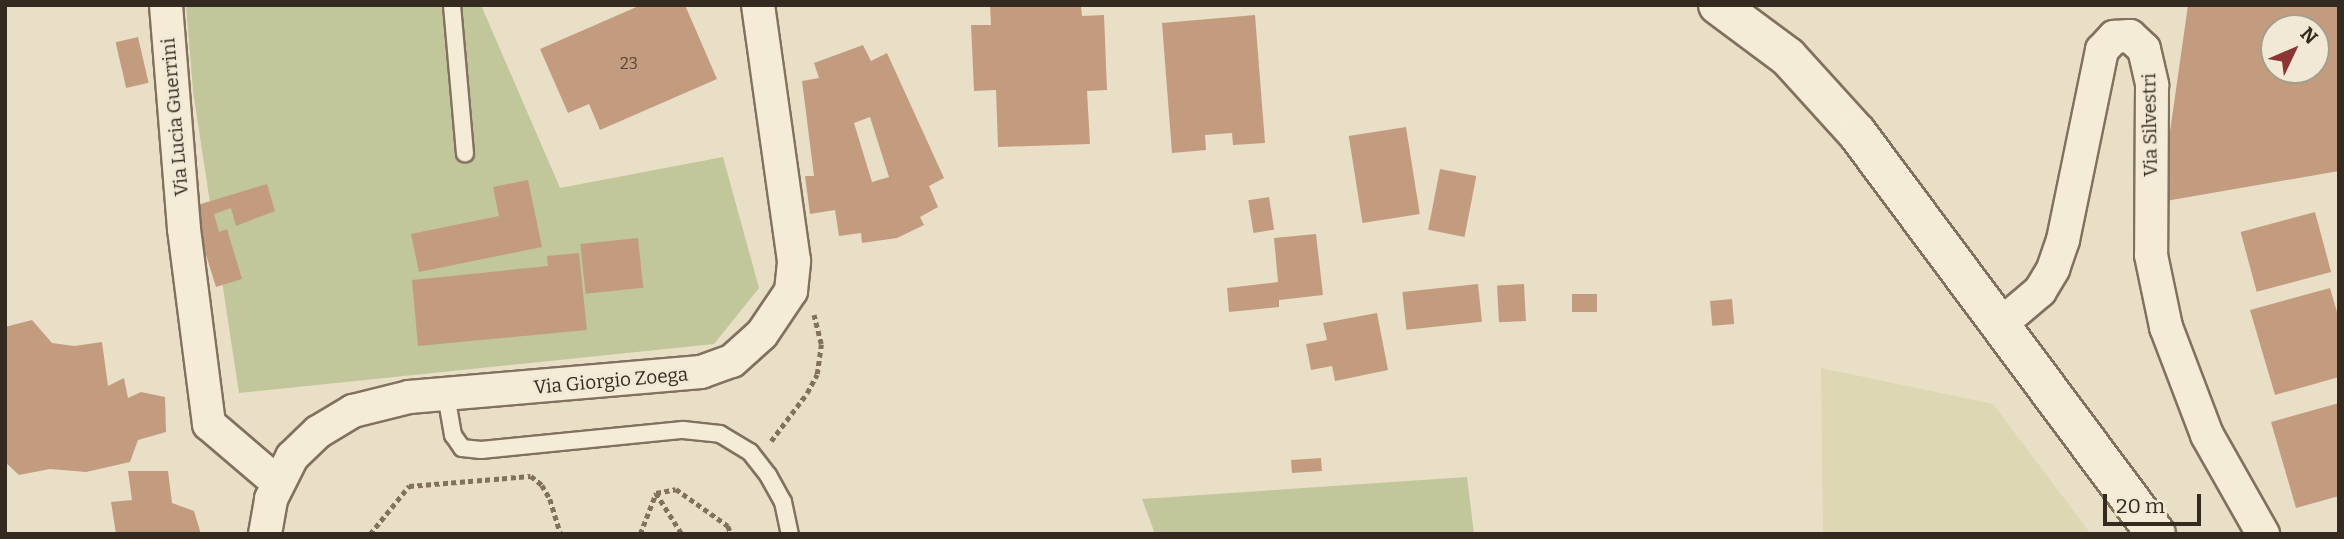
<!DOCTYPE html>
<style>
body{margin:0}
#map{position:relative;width:2344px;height:539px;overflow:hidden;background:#e9dfc6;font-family:Bitter,serif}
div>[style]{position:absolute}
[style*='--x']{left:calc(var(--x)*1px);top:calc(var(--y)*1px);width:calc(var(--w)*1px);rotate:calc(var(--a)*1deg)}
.farmland>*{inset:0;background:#ded7b4}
.green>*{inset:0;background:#c1c69b}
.building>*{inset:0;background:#c39c80;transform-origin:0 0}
.path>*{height:4.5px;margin-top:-2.25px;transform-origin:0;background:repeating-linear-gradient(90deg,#82715e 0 5px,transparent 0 8.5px)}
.roads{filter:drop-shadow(2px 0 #82715e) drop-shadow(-2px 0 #82715e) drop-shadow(0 2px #82715e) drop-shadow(0 -2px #82715e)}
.lane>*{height:16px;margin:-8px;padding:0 8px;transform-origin:8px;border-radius:8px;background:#f5ecd8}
.street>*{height:32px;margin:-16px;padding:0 16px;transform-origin:16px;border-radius:16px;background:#f5ecd8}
.secondary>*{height:38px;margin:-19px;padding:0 19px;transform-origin:19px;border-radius:19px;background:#f5ecd8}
span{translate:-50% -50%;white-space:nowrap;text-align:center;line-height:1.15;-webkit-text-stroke:5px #f1e9d5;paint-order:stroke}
.number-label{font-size:16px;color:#584638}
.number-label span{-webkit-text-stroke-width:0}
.street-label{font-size:19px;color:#342a20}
.frame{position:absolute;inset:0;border:7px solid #342a20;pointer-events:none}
.north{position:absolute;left:2260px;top:14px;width:70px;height:70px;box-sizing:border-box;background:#f1e9d5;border:2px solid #a59d8d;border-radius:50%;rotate:46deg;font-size:19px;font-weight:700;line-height:28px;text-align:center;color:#342a20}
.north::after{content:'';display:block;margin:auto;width:24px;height:32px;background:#8b3535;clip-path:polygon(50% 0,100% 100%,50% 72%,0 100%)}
.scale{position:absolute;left:2103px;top:494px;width:98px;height:32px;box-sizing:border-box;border:4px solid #342a20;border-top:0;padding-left:9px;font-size:21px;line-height:24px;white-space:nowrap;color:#342a20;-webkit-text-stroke:5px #f1e9d5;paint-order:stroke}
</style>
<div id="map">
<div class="farmland">
<div style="clip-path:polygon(1821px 368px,1993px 404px,2091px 534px,1823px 534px)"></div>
</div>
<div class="green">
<div style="clip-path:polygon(186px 5px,481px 5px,560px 188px,723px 157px,759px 288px,714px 344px,239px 393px,193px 91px)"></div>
<div style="clip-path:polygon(1467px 477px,1474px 534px,1155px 534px,1142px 499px)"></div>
</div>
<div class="building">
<div style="clip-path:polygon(641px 5px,685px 5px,717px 79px,600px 130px,589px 104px,568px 113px,540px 49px)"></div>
<div style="clip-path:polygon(990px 5px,1081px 5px,1082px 16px,1104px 15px,1107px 90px,1087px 91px,1090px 144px,998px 147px,996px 90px,974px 91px,971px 25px,991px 25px)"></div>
<div style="clip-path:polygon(evenodd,2188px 5px,2339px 5px,2339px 171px,2160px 202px,2188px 5px,2274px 28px,2316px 28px,2316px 70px,2274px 70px,2274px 28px)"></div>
<div style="clip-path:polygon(1255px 15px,1265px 143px,1233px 145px,1232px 133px,1205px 135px,1206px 150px,1172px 153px,1162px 23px)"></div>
<div style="left:138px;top:37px;width:47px;height:23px;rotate:77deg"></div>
<div style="clip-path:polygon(evenodd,863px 45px,871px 61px,887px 53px,944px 178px,929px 186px,938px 207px,920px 217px,924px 225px,897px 238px,862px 243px,861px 233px,839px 236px,835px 210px,810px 214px,805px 176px,814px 176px,802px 81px,819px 78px,814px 63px,863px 45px,870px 117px,889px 177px,872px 182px,854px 123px,870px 117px)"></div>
<div style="left:1406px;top:127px;width:88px;height:58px;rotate:81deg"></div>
<div style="left:1440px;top:169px;width:37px;height:62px;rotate:11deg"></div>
<div style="clip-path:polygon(528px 180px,542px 247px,419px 272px,411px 234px,499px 216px,493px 187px)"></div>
<div style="clip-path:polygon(267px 184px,275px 211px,236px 226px,231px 208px,214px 214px,219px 232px,227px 229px,242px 279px,216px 287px,191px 207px)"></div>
<div style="left:1269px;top:197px;width:33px;height:21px;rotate:81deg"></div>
<div style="left:2315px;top:212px;width:62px;height:77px;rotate:75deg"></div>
<div style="clip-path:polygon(1316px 234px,1323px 295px,1279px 300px,1279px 307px,1229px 312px,1227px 288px,1278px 282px,1274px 238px)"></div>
<div style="left:638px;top:238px;width:50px;height:58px;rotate:84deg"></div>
<div style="clip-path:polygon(579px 253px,587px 330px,418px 346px,412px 280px,548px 266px,547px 256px)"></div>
<div style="left:1478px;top:284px;width:38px;height:76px;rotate:84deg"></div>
<div style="left:1524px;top:284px;width:37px;height:27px;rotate:87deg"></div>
<div style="clip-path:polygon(2330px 288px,2339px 319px,2339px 377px,2275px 395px,2250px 310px)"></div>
<div style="left:1597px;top:294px;width:18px;height:25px;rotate:90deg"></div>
<div style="left:1732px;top:299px;width:25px;height:22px;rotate:85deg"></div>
<div style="clip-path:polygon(1377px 313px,1388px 370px,1335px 381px,1332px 366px,1311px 370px,1306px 344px,1327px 340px,1323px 323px)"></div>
<div style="clip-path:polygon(32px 320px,52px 343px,74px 346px,102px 342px,108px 386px,124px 378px,128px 398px,141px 392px,165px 397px,166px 432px,138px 440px,130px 462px,86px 472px,50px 469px,19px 475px,5px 462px,5px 327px)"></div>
<div style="clip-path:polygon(2339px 403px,2339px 496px,2296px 508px,2271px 422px)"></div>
<div style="left:1321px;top:458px;width:13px;height:30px;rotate:86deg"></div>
<div style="clip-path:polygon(128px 471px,168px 471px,172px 503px,194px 511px,201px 534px,116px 534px,111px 502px,132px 500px)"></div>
</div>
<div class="path">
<div style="--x:771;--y:441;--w:60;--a:-53.1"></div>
<div style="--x:807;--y:393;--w:21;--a:-62"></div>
<div style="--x:817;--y:374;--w:30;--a:-82"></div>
<div style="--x:821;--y:344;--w:30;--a:-104"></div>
<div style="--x:656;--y:493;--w:49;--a:57.6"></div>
<div style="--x:370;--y:534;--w:62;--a:-50.9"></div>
<div style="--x:409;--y:486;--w:122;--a:-4.7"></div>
<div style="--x:531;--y:476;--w:14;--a:39"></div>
<div style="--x:542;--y:485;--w:16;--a:60"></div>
<div style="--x:550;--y:499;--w:37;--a:73"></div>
<div style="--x:640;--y:534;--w:44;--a:-68.7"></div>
<div style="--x:656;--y:493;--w:20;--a:-11"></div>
<div style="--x:676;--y:489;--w:64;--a:35.4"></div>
<div style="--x:728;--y:526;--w:9;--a:69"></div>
</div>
<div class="roads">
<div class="lane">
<div style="--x:452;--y:5;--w:149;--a:85"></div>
<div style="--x:446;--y:395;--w:41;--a:80.1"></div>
<div style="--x:453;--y:435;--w:16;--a:55"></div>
<div style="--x:462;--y:448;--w:19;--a:6"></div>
<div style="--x:481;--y:450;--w:203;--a:-5.7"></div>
<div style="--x:683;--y:430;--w:37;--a:6"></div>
<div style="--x:720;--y:434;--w:35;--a:31"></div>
<div style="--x:750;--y:452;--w:29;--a:52"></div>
<div style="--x:768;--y:475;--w:31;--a:61"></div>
<div style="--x:783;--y:502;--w:33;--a:78"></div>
</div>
<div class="street">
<div style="--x:166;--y:5;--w:225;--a:85.4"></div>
<div style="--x:184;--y:229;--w:197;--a:82.7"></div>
<div style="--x:209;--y:424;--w:89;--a:40.5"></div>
<div style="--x:2001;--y:324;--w:51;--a:-40.2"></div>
<div style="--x:2040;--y:291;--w:26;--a:-59"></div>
<div style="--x:2053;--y:269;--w:31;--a:-71"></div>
<div style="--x:2063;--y:240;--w:194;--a:-78.4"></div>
<div style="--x:2102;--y:50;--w:18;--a:-47"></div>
<div style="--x:2114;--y:37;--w:16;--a:-4"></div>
<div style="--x:2130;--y:36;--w:19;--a:43"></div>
<div style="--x:2144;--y:49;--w:37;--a:77"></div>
<div style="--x:2152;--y:85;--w:170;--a:90.3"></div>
<div style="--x:2151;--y:255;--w:74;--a:78.2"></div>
<div style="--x:2166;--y:327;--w:116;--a:69.2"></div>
<div style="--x:2207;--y:435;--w:114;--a:60.5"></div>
<div style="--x:265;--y:534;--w:36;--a:-80"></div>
<div style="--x:271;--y:499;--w:47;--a:-63.4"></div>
<div style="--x:292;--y:457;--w:36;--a:-44"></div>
<div style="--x:318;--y:432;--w:41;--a:-31"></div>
<div style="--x:353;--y:411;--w:58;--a:-14"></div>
<div style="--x:409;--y:397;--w:293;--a:-4.9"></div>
<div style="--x:701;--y:372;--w:33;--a:-20"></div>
<div style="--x:732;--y:361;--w:40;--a:-42"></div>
<div style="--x:762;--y:334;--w:52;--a:-56"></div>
<div style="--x:791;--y:291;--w:30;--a:-84"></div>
<div style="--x:794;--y:261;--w:259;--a:-98"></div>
</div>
<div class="secondary">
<div style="--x:1718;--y:5;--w:87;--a:36.6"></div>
<div style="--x:1788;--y:57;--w:103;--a:47.8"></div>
<div style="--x:1857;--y:133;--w:500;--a:53.29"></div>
</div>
</div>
<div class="number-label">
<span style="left:629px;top:64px">23</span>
</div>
<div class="street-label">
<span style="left:175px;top:117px;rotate:-95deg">Via Lucia Guerrini</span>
<span style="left:2150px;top:125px;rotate:-91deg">Via Silvestri</span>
<span style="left:611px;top:381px;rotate:-5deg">Via Giorgio Zoega</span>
</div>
<div class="frame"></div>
<div class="north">N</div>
<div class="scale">20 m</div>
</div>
